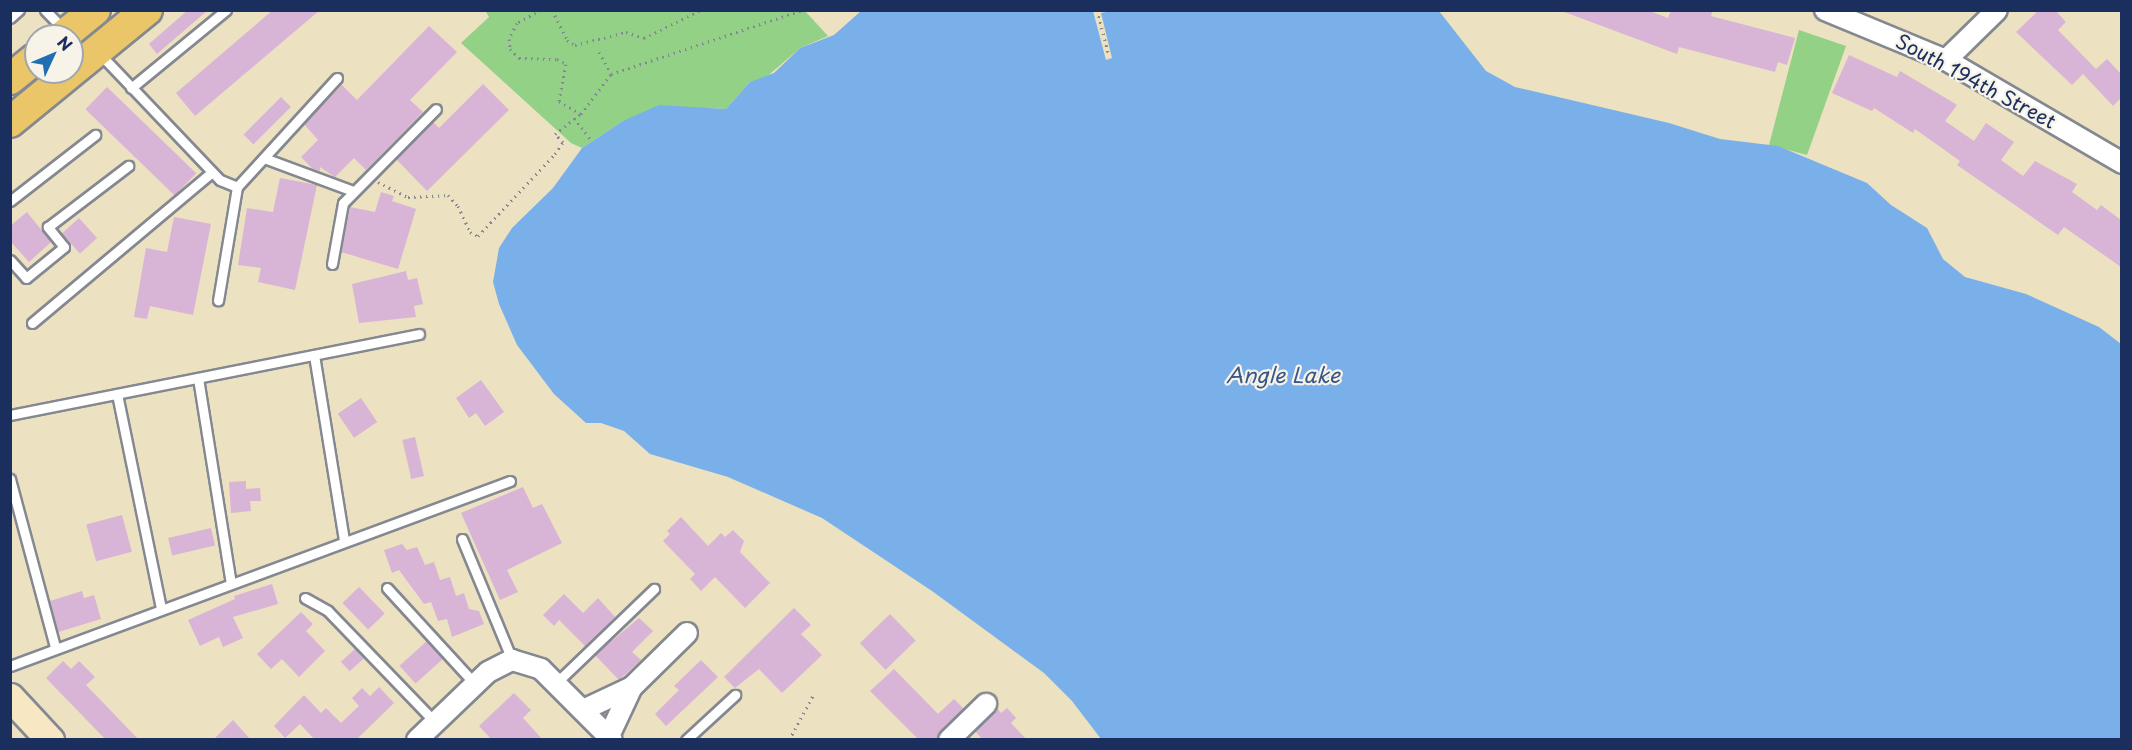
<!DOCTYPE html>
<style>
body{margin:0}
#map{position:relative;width:2132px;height:750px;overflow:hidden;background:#ece1c1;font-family:"Playpen Sans",sans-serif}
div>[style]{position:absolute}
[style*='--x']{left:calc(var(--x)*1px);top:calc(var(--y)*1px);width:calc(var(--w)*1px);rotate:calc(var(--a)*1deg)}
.green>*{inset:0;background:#93d186}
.water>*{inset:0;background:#7ab0e9}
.pier>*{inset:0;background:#ece1c1}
.building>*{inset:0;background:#d8b5d6;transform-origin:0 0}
.path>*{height:3px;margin-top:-1.5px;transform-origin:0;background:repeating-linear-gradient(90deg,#848890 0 1.5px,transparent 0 6px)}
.roads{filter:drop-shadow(2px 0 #848890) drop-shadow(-2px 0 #848890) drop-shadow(0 2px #848890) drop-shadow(0 -2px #848890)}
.service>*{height:9px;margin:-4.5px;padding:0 4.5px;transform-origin:4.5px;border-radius:4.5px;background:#fff}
.minor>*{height:20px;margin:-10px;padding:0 10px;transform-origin:10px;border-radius:10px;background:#fff}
.secondary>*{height:27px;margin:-13.5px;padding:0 13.5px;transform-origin:13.5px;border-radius:13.5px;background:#f7e8c3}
.primary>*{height:30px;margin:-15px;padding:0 15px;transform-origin:15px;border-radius:15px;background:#eac669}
span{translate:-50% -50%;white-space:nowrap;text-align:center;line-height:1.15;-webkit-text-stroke:4.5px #f7f3e8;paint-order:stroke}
.street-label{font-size:20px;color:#1b2f5e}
.water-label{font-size:21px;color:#385688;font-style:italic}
.frame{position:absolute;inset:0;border:12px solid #1b2f5e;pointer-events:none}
.north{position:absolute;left:24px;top:24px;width:60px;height:60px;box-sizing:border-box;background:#f7f3e8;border:2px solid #9fa5b1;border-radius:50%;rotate:46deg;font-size:16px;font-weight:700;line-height:24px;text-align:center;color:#1b2f5e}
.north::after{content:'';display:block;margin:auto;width:21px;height:27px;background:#1f6fb2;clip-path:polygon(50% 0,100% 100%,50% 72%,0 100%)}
</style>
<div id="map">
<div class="green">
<div style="clip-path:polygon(485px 10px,805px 11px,828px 36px,800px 48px,763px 80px,750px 82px,726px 109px,705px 108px,623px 121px,582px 148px,571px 143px,461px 43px,489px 17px)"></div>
<div style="clip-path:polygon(1799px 30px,1846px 46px,1807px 155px,1769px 145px)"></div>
</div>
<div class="water">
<div style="clip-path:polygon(861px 11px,1439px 11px,1486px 71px,1515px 87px,1669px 123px,1720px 139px,1778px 146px,1867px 183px,1891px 205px,1927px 228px,1943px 259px,1965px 277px,2026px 294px,2099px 327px,2121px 344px,2121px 739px,1101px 739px,1072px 701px,1044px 673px,932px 591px,822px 518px,728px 477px,650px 454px,624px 431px,601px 423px,586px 423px,554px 394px,517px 345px,499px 304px,493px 282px,499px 248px,512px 228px,553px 188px,582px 148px,623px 121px,659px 105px,726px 109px,750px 82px,774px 73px,800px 48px,834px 35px)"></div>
</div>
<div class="pier">
<div style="clip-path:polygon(1093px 11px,1111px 11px,1101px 13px,1112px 58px,1106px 60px)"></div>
</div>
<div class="building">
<div style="clip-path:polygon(188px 10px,208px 10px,157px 54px,149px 44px)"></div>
<div style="clip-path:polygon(273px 10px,320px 10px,195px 116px,176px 93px)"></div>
<div style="clip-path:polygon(1559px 10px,1647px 10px,1668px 18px,1671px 10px,1713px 10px,1711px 16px,1795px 38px,1787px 65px,1778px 62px,1775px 72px,1679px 47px,1677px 54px)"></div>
<div style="clip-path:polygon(2039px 10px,2055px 10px,2066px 22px,2058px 30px,2096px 69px,2107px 59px,2121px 74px,2121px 98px,2113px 106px,2083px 74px,2072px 85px,2016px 32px)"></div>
<div style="clip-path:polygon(429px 26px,457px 52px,410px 100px,423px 112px,366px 170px,354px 158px,335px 177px,320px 167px,320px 171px,313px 169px,301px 157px,318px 140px,304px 124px,342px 85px,357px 100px)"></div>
<div style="clip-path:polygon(1849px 55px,1897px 77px,1900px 71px,1944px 97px,1957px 105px,1945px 121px,1974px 141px,1986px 123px,2014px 142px,2001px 160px,2023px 176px,2035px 161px,2077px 184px,2072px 192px,2097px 210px,2101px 205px,2121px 220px,2121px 267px,2064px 227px,2058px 235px,1957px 165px,1960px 161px,1915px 129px,1913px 133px,1874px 108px,1872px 111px,1832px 93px)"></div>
<div style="clip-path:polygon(483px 84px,509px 110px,427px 191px,396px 159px,433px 122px,439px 128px)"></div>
<div style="left:107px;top:87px;width:124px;height:31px;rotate:44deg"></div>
<div style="left:281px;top:97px;width:14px;height:53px;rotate:45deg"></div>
<div style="clip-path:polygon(280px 178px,317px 185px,295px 290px,258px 282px,261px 268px,238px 265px,247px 208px,273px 212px)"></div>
<div style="clip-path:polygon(381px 192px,394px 196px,392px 201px,416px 209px,398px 269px,341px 252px,350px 207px,375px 212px)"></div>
<div style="clip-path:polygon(27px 212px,51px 242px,29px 262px,10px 241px,10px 226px)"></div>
<div style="clip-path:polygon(174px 217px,211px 224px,193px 315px,150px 306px,147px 319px,134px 317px,146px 248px,167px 252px)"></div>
<div style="left:79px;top:218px;width:27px;height:23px;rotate:48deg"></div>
<div style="clip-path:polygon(406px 271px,408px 280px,417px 278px,423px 304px,414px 306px,416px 317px,359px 323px,352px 284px)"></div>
<div style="clip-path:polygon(481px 380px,504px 412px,485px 426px,476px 413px,469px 418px,456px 398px)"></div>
<div style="left:361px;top:398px;width:29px;height:28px;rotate:56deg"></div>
<div style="left:415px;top:437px;width:40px;height:13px;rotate:77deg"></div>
<div style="clip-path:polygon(246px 481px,246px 489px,260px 488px,261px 501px,250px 501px,251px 511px,231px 513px,229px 482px)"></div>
<div style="clip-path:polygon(523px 487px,533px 508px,542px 504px,562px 543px,507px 570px,518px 592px,500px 600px,461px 513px)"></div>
<div style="left:122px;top:515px;width:38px;height:37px;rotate:75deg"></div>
<div style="clip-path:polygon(681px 517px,708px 546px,721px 533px,725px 537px,733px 530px,744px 541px,740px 552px,770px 583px,745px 608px,715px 577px,701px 591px,690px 579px,695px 574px,663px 541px,670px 534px,667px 531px)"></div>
<div style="left:211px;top:528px;width:18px;height:44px;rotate:77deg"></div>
<div style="clip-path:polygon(402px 544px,407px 550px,417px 547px,425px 565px,434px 562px,440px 580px,450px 577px,456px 596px,464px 593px,469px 609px,479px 611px,484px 624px,452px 637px,447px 619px,438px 621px,431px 602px,424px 604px,399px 570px,392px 573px,384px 550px)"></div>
<div style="clip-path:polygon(272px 584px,278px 604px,233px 617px,243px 638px,223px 647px,219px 637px,200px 646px,188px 620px,235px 599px,234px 596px)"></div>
<div style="left:359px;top:587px;width:37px;height:23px;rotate:46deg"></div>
<div style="clip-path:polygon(82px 591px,84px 598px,94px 595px,101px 619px,58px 632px,50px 601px)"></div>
<div style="clip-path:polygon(564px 594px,583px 613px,598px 598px,615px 617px,585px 646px,559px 620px,554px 626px,543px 615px)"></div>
<div style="clip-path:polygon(794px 608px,811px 625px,801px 634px,822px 655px,782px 693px,759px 669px,735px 688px,724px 677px)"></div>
<div style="clip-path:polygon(301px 612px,313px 624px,306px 631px,325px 651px,299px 677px,282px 659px,271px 669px,257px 654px)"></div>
<div style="left:890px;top:614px;width:37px;height:42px;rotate:46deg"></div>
<div style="clip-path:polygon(639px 618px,653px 631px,632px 652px,641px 660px,619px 680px,595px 655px)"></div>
<div style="left:427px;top:641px;width:24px;height:37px;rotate:48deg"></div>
<div style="left:355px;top:649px;width:13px;height:19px;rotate:48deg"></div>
<div style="clip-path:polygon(701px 660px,718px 677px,666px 726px,655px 714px,679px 690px,674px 686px)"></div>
<div style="clip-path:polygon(63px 661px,71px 669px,79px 661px,95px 677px,86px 685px,139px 740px,106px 740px,46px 678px)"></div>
<div style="clip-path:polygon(894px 669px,938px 714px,954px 699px,964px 709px,937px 740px,919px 740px,870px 691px)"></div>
<div style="clip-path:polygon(379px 687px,394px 703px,356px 740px,315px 740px,300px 724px,285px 738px,274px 726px,304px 695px,321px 713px,326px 708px,341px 723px,359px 706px,352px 698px,362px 688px,370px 696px)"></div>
<div style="clip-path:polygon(514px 693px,531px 710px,523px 718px,543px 740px,492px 740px,479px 726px)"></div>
<div style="clip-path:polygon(997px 708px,1001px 713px,1007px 708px,1016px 718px,1011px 723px,1027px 740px,983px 740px,975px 731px)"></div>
<div style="clip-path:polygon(233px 720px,251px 740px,213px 740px)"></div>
</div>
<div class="path">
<div style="--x:541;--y:10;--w:27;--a:152"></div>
<div style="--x:517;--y:23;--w:18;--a:117"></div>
<div style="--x:509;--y:39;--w:10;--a:84"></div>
<div style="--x:510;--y:49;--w:13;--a:45"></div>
<div style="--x:519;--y:58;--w:38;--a:2"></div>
<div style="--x:557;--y:59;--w:10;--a:29"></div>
<div style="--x:566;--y:64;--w:38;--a:101"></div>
<div style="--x:559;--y:101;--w:26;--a:31"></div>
<div style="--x:552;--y:10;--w:34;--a:63"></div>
<div style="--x:567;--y:40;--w:9;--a:32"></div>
<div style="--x:575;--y:45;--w:53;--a:-14.3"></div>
<div style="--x:626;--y:32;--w:19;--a:18"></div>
<div style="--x:644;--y:38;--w:64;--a:-26.2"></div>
<div style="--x:1097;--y:10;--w:48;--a:75.4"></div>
<div style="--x:599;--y:52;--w:25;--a:61"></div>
<div style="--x:574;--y:118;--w:29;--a:52"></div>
<div style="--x:378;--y:182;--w:34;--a:27"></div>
<div style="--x:408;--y:197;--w:40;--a:-2.9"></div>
<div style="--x:448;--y:195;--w:15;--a:48"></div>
<div style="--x:458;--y:206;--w:29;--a:65"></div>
<div style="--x:470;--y:232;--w:9;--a:27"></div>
<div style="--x:478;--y:236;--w:112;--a:-46.8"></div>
<div style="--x:555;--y:154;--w:14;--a:-56"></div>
<div style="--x:563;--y:142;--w:11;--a:-135"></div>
<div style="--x:555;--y:134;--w:33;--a:-38"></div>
<div style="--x:581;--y:114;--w:50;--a:-53.1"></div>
<div style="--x:611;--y:74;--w:201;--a:-18.5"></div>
<div style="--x:789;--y:740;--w:52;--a:-61.5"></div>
</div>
<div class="roads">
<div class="service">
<div style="--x:45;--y:10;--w:28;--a:46"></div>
<div style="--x:10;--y:18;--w:12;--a:-42"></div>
<div style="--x:99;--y:53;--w:175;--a:46.4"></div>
<div style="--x:220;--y:180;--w:18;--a:22"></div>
<div style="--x:237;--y:187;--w:115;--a:99.5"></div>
<div style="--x:131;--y:88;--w:123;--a:-39.4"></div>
<div style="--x:264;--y:158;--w:95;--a:20.3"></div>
<div style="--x:237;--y:187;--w:148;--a:-47.5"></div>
<div style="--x:10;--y:201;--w:108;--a:-37.8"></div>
<div style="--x:10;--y:260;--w:24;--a:48"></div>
<div style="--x:26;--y:278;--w:49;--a:-39.2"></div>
<div style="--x:64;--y:247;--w:26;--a:-129"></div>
<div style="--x:48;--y:227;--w:101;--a:-37.3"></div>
<div style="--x:332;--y:264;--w:62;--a:-79.8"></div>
<div style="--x:343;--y:203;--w:132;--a:-45.3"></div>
<div style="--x:32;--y:323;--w:235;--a:-40"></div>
<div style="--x:314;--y:355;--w:188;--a:80.8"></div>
<div style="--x:198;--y:378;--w:208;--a:80.9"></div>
<div style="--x:117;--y:394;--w:218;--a:78.4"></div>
<div style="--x:10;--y:415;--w:417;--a:-11.2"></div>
<div style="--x:10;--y:479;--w:174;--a:75"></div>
<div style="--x:462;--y:539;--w:131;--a:67.5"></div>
<div style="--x:387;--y:588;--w:130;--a:47.5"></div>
<div style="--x:305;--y:598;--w:26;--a:29"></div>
<div style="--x:328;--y:611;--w:154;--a:46.1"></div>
<div style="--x:10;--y:666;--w:533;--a:-20.3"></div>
<div style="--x:556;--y:683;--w:136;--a:-43.8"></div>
<div style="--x:686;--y:740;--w:67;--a:-42.6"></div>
</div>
<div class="minor">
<div style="--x:1825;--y:10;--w:131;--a:22.5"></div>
<div style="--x:1946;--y:60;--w:204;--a:30.3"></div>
<div style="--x:1946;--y:60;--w:71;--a:-44.4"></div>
<div style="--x:583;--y:710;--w:54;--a:-25.1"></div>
<div style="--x:632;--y:687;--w:77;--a:-44.5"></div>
<div style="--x:609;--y:736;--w:54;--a:-64.9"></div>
<div style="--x:417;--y:740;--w:98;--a:-43.8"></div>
<div style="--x:488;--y:672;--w:27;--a:-27"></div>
<div style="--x:512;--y:660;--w:30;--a:17"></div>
<div style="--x:541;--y:669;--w:100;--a:45"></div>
<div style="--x:949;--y:740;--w:52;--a:-44.2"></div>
</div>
<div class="secondary">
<div style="--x:10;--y:697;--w:59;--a:47.1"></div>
</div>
<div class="primary">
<div style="--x:63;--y:36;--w:41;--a:-39.1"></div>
<div style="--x:10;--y:79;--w:33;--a:-39"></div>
<div style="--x:10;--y:122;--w:177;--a:-39.3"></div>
</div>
</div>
<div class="street-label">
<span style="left:1976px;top:81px;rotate:28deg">South 194th Street</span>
</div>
<div class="water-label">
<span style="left:1283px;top:374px">Angle Lake</span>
</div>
<div class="frame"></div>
<div class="north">N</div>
</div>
